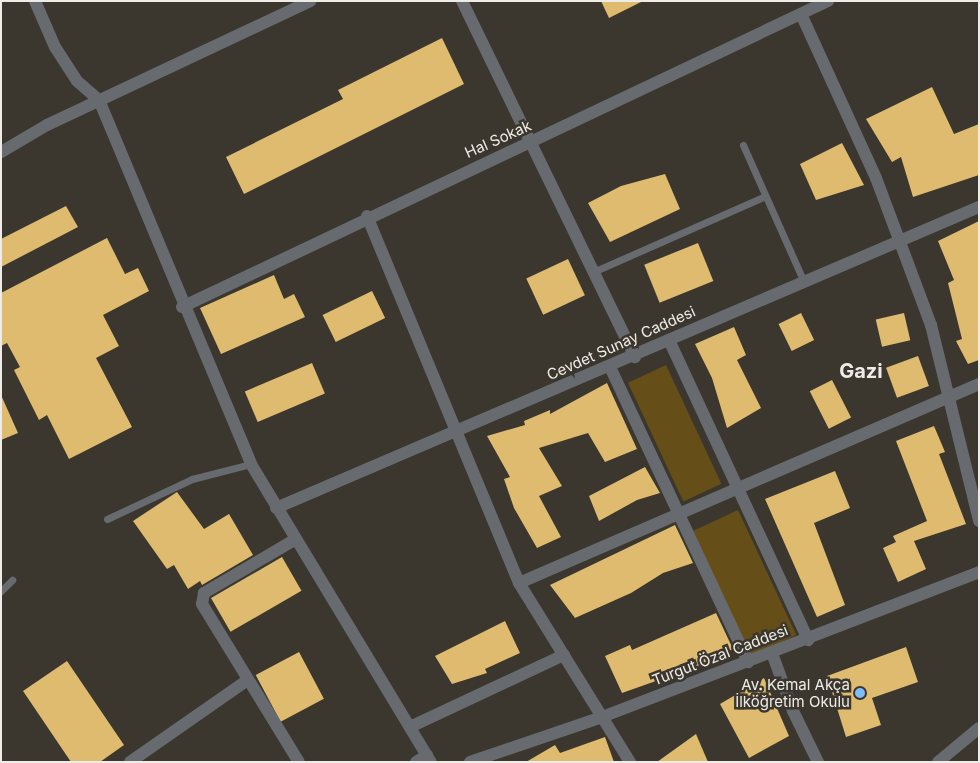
<!DOCTYPE html>
<meta charset="utf-8">
<style>
body{margin:0}
#map{position:relative;width:980px;height:763px;overflow:hidden;background:#3b372f;font-family:Inter,sans-serif}
div>[style]{position:absolute}
[style*='--x']{left:calc(var(--x)*1px);top:calc(var(--y)*1px);width:calc(var(--w)*1px);rotate:calc(var(--a)*1deg)}
.green>*{inset:0;background:#654e17;transform-origin:0 0}
.building>*{inset:0;background:#debb6e;transform-origin:0 0}
.service>*{height:7px;margin:-3.5px;padding:0 3.5px;transform-origin:3.5px;border-radius:3.5px;background:#676a6e}
.minor>*{height:12px;margin:-6px;padding:0 6px;transform-origin:6px;border-radius:6px;background:#676a6e}
.tertiary>*{height:12px;margin:-6px;padding:0 6px;transform-origin:6px;border-radius:6px;background:#676a6e}
.dots>*{width:14px;height:14px;translate:-50% -50%;box-sizing:border-box;border:2px solid #3b372f;border-radius:50%}
span{translate:-50% -50%;white-space:nowrap;text-align:center;line-height:1.15;-webkit-text-stroke:5px #3b372f;paint-order:stroke}
.street-label{font-size:15px;color:#efece7}
.poi-label{font-size:15px;color:#efece7}
.right{translate:-100% -50%;text-align:right}
.district-label{font-size:20px;color:#efece7;font-weight:700}
.frame{position:absolute;inset:0;border:2px solid #efece7;pointer-events:none}
</style>
<div id="map">
<div class="green">
<div style="left:666px;top:365px;width:131px;height:42px;rotate:65deg"></div>
<div style="left:738px;top:510px;width:138px;height:54px;rotate:65deg"></div>
</div>
<div class="building">
<div style="clip-path:polygon(601px 1px,643px 1px,609px 18px)"></div>
<div style="clip-path:polygon(442px 38px,464px 84px,244px 194px,226px 157px,343px 99px,338px 90px)"></div>
<div style="clip-path:polygon(932px 87px,954px 134px,979px 124px,979px 175px,913px 197px,901px 157px,892px 162px,866px 119px)"></div>
<div style="clip-path:polygon(842px 143px,864px 185px,816px 200px,800px 164px)"></div>
<div style="clip-path:polygon(665px 174px,680px 209px,610px 242px,588px 203px,621px 186px)"></div>
<div style="clip-path:polygon(66px 206px,78px 227px,1px 267px,1px 239px)"></div>
<div style="clip-path:polygon(979px 221px,979px 360px,968px 364px,956px 341px,962px 339px,948px 283px,954px 280px,938px 241px)"></div>
<div style="clip-path:polygon(107px 238px,125px 274px,138px 268px,149px 291px,103px 315px,119px 346px,96px 358px,132px 427px,69px 459px,47px 415px,39px 420px,14px 370px,20px 367px,7px 343px,1px 346px,1px 293px)"></div>
<div style="left:698px;top:243px;width:41px;height:58px;rotate:68deg"></div>
<div style="left:568px;top:259px;width:40px;height:46px;rotate:65deg"></div>
<div style="clip-path:polygon(274px 275px,284px 299px,294px 294px,305px 317px,221px 354px,200px 308px)"></div>
<div style="left:372px;top:291px;width:30px;height:55px;rotate:64deg"></div>
<div style="left:801px;top:313px;width:30px;height:25px;rotate:64deg"></div>
<div style="left:904px;top:313px;width:28px;height:29px;rotate:77deg"></div>
<div style="clip-path:polygon(734px 327px,746px 355px,737px 360px,761px 408px,727px 428px,712px 378px,695px 344px)"></div>
<div style="left:918px;top:356px;width:32px;height:34px;rotate:70deg"></div>
<div style="left:312px;top:363px;width:33px;height:73px;rotate:67deg"></div>
<div style="left:832px;top:380px;width:42px;height:25px;rotate:63deg"></div>
<div style="clip-path:polygon(607px 383px,637px 449px,605px 462px,588px 433px,539px 448px,562px 486px,539px 496px,561px 537px,537px 548px,514px 508px,504px 479px,510px 477px,487px 436px,525px 425px,524px 421px,550px 410px,550px 414px)"></div>
<div style="clip-path:polygon(1px 395px,18px 433px,1px 440px)"></div>
<div style="clip-path:polygon(934px 426px,945px 452px,939px 454px,966px 524px,914px 541px,926px 569px,898px 582px,883px 548px,896px 542px,893px 536px,927px 521px,896px 441px)"></div>
<div style="clip-path:polygon(645px 467px,660px 493px,637px 500px,599px 521px,589px 496px)"></div>
<div style="clip-path:polygon(835px 471px,850px 508px,814px 523px,845px 605px,817px 617px,765px 499px)"></div>
<div style="clip-path:polygon(177px 492px,204px 529px,229px 514px,253px 555px,202px 585px,200px 581px,188px 589px,174px 565px,167px 569px,133px 521px)"></div>
<div style="clip-path:polygon(675px 525px,693px 563px,663px 573px,631px 593px,575px 618px,550px 585px)"></div>
<div style="left:282px;top:557px;width:39px;height:82px;rotate:60deg"></div>
<div style="clip-path:polygon(716px 613px,733px 649px,658px 685px,656px 681px,622px 693px,605px 656px,630px 645px,632px 650px)"></div>
<div style="clip-path:polygon(505px 621px,520px 653px,485px 669px,487px 673px,452px 684px,435px 656px)"></div>
<div style="clip-path:polygon(906px 647px,918px 682px,872px 698px,881px 725px,846px 737px,827px 676px)"></div>
<div style="left:299px;top:652px;width:53px;height:49px;rotate:62deg"></div>
<div style="clip-path:polygon(67px 661px,124px 745px,100px 762px,71px 762px,23px 691px)"></div>
<div style="clip-path:polygon(764px 678px,789px 736px,749px 758px,720px 704px)"></div>
<div style="clip-path:polygon(696px 734px,708px 762px,657px 762px)"></div>
<div style="clip-path:polygon(605px 737px,614px 762px,526px 762px,555px 745px,560px 753px)"></div>
</div>
<div class="service">
<div style="--x:743;--y:145;--w:150;--a:66"></div>
<div style="--x:593;--y:272;--w:188;--a:-23.8"></div>
<div style="--x:107;--y:519;--w:94;--a:-25.2"></div>
<div style="--x:192;--y:479;--w:61;--a:-14.3"></div>
<div style="--x:1;--y:591;--w:16;--a:-45"></div>
</div>
<div class="minor">
<div style="--x:35;--y:1;--w:50;--a:66.5"></div>
<div style="--x:55;--y:47;--w:40;--a:57.1"></div>
<div style="--x:77;--y:81;--w:29;--a:41"></div>
<div style="--x:99;--y:100;--w:394;--a:67.3"></div>
<div style="--x:251;--y:464;--w:348;--a:58.9"></div>
<div style="--x:462;--y:1;--w:396;--a:64.1"></div>
<div style="--x:801;--y:14;--w:180;--a:65.4"></div>
<div style="--x:876;--y:178;--w:157;--a:69.5"></div>
<div style="--x:931;--y:325;--w:202;--a:76.2"></div>
<div style="--x:367;--y:216;--w:397;--a:67.5"></div>
<div style="--x:519;--y:583;--w:211;--a:58.2"></div>
<div style="--x:182;--y:307;--w:715;--a:-25.35"></div>
<div style="--x:669;--y:340;--w:331;--a:65.1"></div>
<div style="--x:610;--y:367;--w:326;--a:64.9"></div>
<div style="--x:276;--y:508;--w:765;--a:-23.18"></div>
<div style="--x:296;--y:539;--w:107;--a:149.6"></div>
<div style="--x:204;--y:593;--w:11;--a:100"></div>
<div style="--x:202;--y:604;--w:185;--a:58.5"></div>
<div style="--x:519;--y:583;--w:501;--a:-23.39"></div>
<div style="--x:772;--y:653;--w:62;--a:70.1"></div>
<div style="--x:793;--y:711;--w:57;--a:63.9"></div>
<div style="--x:410;--y:727;--w:170;--a:-25.1"></div>
<div style="--x:130;--y:762;--w:141;--a:-34.9"></div>
<div style="--x:416;--y:762;--w:13;--a:-32"></div>
<div style="--x:470;--y:762;--w:139;--a:-18.8"></div>
<div style="--x:602;--y:717;--w:404;--a:-21"></div>
</div>
<div class="tertiary">
<div style="--x:1;--y:152;--w:53;--a:-30.4"></div>
<div style="--x:47;--y:125;--w:291;--a:-25.2"></div>
<div style="--x:938;--y:762;--w:53;--a:-39.7"></div>
</div>
<div class="dots">
<div style="left:860px;top:693px;background:#7fbdf9"></div>
</div>
<div class="street-label">
<span style="left:498px;top:139px;rotate:-24deg">Hal Sokak</span>
<span style="left:621px;top:343px;rotate:-24deg">Cevdet Sunay Caddesi</span>
<span style="left:720px;top:655px;rotate:-21deg">Turgut Özal Caddesi</span>
</div>
<div class="poi-label">
<span class="right" style="left:850px;top:693px">Av. Kemal Akça<br>İlköğretim Okulu</span>
</div>
<div class="district-label">
<span style="left:861px;top:371px">Gazi</span>
</div>
<div class="frame"></div>
</div>
